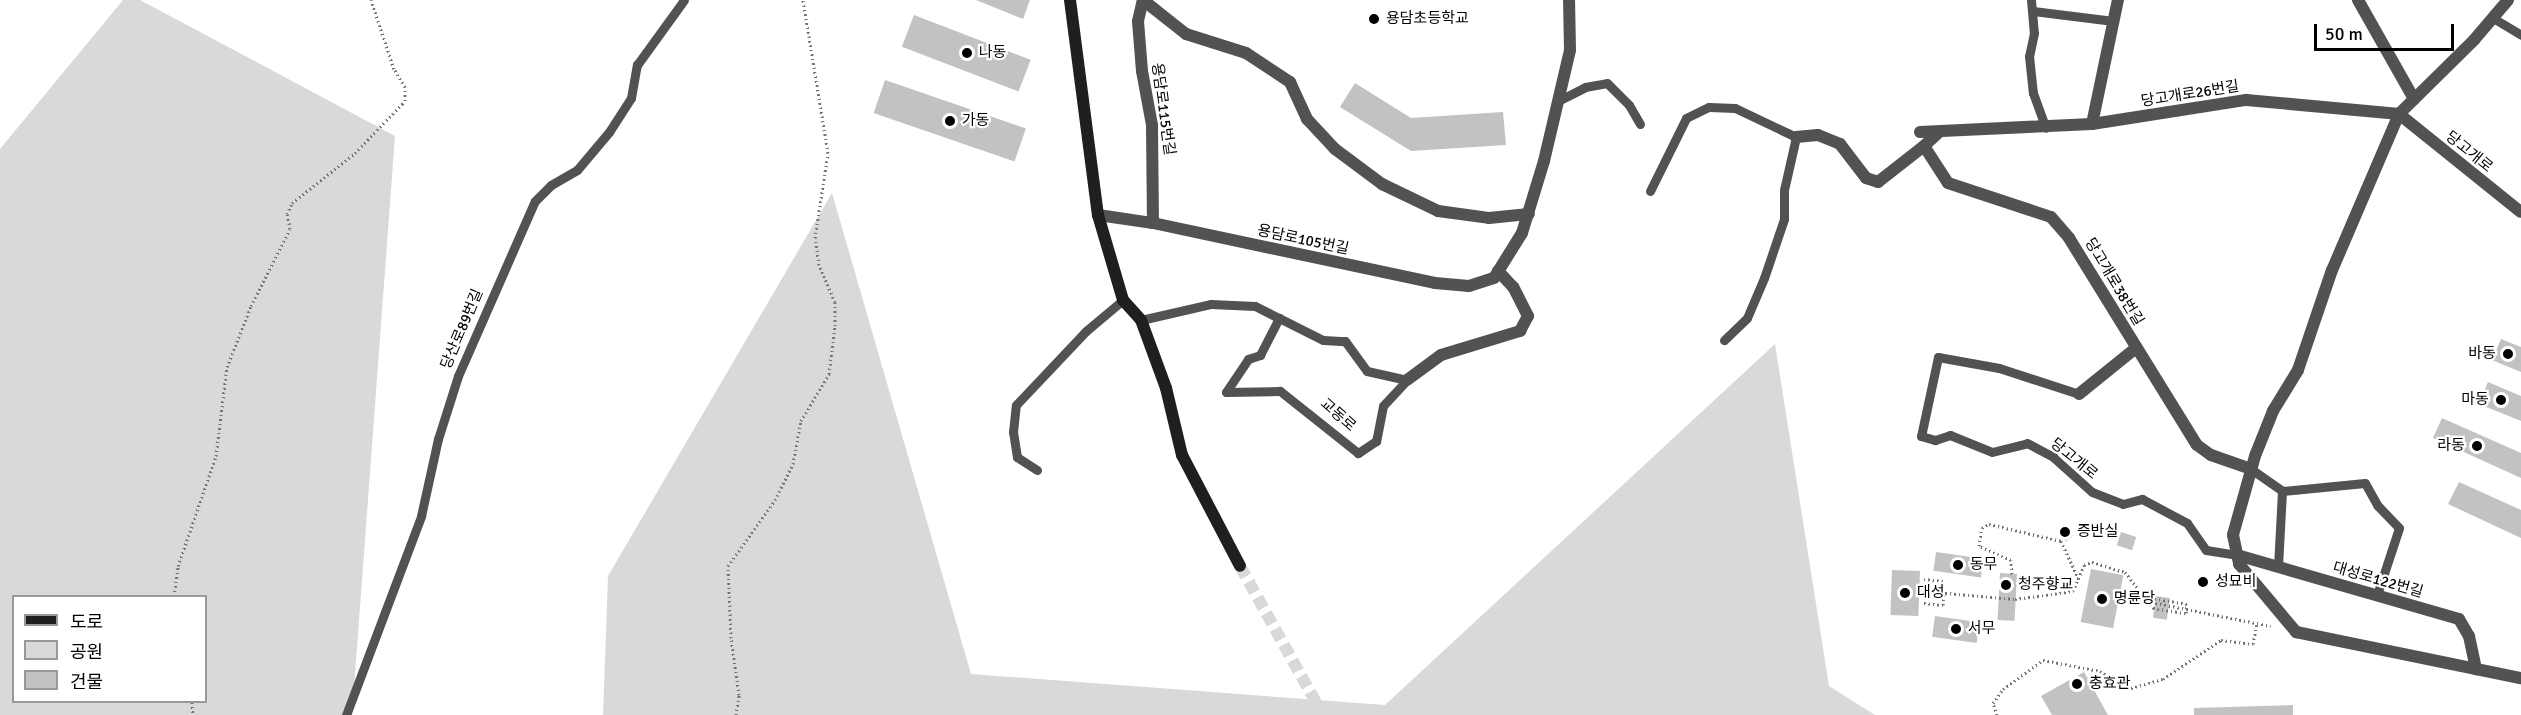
<!DOCTYPE html>
<meta charset="utf-8">
<style>
body{margin:0}
#map{position:relative;width:2521px;height:715px;overflow:hidden;background:#fff;font-family:Signika,"Noto Sans KR",sans-serif}
div>[style]{position:absolute}
[style*='--x']{left:calc(var(--x)*1px);top:calc(var(--y)*1px);width:calc(var(--w)*1px);rotate:calc(var(--a)*1deg)}
.green>*{inset:0;background:#d9d9d9}
.building>*{inset:0;background:#c2c2c2;transform-origin:0 0}
.secondary-tunnel>*{height:12px;margin-top:-6px;transform-origin:0;background:repeating-linear-gradient(90deg,#d9d9d9 0 12px,transparent 0 18px)}
.path>*{height:3px;margin-top:-1.5px;transform-origin:0;background:repeating-linear-gradient(90deg,#747474 0 1.5px,transparent 0 4.5px)}
.lane>*{height:9px;margin:-4.5px;padding:0 4.5px;transform-origin:4.5px;border-radius:4.5px;background:#525252}
.street>*{height:12px;margin:-6px;padding:0 6px;transform-origin:6px;border-radius:6px;background:#525252}
.secondary>*{height:12px;margin:-6px;padding:0 6px;transform-origin:6px;border-radius:6px;background:#1f1f1f}
.dots>*{width:16px;height:16px;translate:-50% -50%;box-sizing:border-box;border:3px solid #fff;border-radius:50%}
span{translate:-50% -50%;white-space:nowrap;text-align:center;line-height:1.15;-webkit-text-stroke:4.5px #fff;paint-order:stroke}
.poi-label{font-size:15px;color:#000}
.left{translate:0 -50%;text-align:left}
.right{translate:-100% -50%;text-align:right}
.street-label{font-size:15px;color:#000}
.legend{position:absolute;left:12px;top:595px;width:195px;height:108px;box-sizing:border-box;background:#fff;border:2px solid #999;margin:0;padding:8px 10px;list-style:none;font-size:18px;color:#000}
.legend li{display:flex;align-items:center;gap:12px;height:30px}
.legend b{width:30px;border:2px solid #999}
.scale{position:absolute;left:2314px;top:24px;width:140px;height:27px;box-sizing:border-box;border:3px solid #000;border-top:0;padding-left:8px;font-size:18px;line-height:21px;white-space:nowrap;color:#000;-webkit-text-stroke:4px #fff;paint-order:stroke}
</style>
<div id="map">
<div class="green">
<div style="clip-path:polygon(evenodd,123px 0,140px 0,395px 136px,352px 715px,0 715px,0 149px,123px 0,14px 596px,206px 596px,206px 702px,14px 702px,14px 596px)"></div>
<div style="clip-path:polygon(832px 193px,971px 674px,1385px 705px,1775px 344px,1829px 686px,1875px 715px,603px 715px,608px 576px)"></div>
</div>
<div class="building">
<div style="clip-path:polygon(976px 0,1030px 0,1023px 19px)"></div>
<div style="left:914px;top:15px;width:125px;height:34px;rotate:21deg"></div>
<div style="left:885px;top:80px;width:149px;height:35px;rotate:19deg"></div>
<div style="clip-path:polygon(1355px 83px,1411px 118px,1503px 112px,1506px 145px,1411px 151px,1340px 107px)"></div>
<div style="clip-path:polygon(2501px 339px,2521px 347px,2521px 372px,2492px 360px)"></div>
<div style="clip-path:polygon(2488px 382px,2521px 396px,2521px 421px,2479px 404px)"></div>
<div style="clip-path:polygon(2442px 418px,2521px 453px,2521px 478px,2433px 438px)"></div>
<div style="clip-path:polygon(2459px 482px,2521px 510px,2521px 538px,2448px 504px)"></div>
<div style="left:2064px;top:524px;width:15px;height:9px;rotate:53deg"></div>
<div style="left:2121px;top:532px;width:16px;height:14px;rotate:18deg"></div>
<div style="left:1936px;top:552px;width:48px;height:19px;rotate:8deg"></div>
<div style="left:2091px;top:569px;width:33px;height:54px;rotate:11deg"></div>
<div style="left:1892px;top:570px;width:28px;height:45px;rotate:2deg"></div>
<div style="left:2000px;top:573px;width:17px;height:47px;rotate:3deg"></div>
<div style="left:2156px;top:596px;width:14px;height:22px;rotate:8deg"></div>
<div style="left:1935px;top:616px;width:45px;height:21px;rotate:8deg"></div>
<div style="clip-path:polygon(2084px 672px,2108px 715px,2052px 715px,2041px 696px)"></div>
<div style="clip-path:polygon(2293px 705px,2293px 715px,2194px 715px,2194px 708px)"></div>
</div>
<div class="secondary-tunnel">
<div style="--x:1240;--y:566;--w:171;--a:60.9"></div>
</div>
<div class="path">
<div style="--x:2012;--y:574;--w:14;--a:-94"></div>
<div style="--x:2011;--y:560;--w:35;--a:-156"></div>
<div style="--x:1979;--y:546;--w:18;--a:-81"></div>
<div style="--x:1982;--y:528;--w:8;--a:-30"></div>
<div style="--x:1989;--y:524;--w:74;--a:13.3"></div>
<div style="--x:2061;--y:541;--w:43;--a:65.2"></div>
<div style="--x:1923;--y:591;--w:92;--a:5"></div>
<div style="--x:2015;--y:599;--w:59;--a:-7.9"></div>
<div style="--x:2073;--y:591;--w:28;--a:-67"></div>
<div style="--x:2084;--y:565;--w:9;--a:-21"></div>
<div style="--x:2092;--y:562;--w:34;--a:17"></div>
<div style="--x:2125;--y:572;--w:46;--a:52.1"></div>
<div style="--x:2153;--y:608;--w:33;--a:9"></div>
<div style="--x:2186;--y:613;--w:9;--a:-84"></div>
<div style="--x:2187;--y:604;--w:42;--a:-170.3"></div>
<div style="--x:174;--y:596;--w:30;--a:-82"></div>
<div style="--x:178;--y:566;--w:116;--a:-70.9"></div>
<div style="--x:216;--y:456;--w:90;--a:-83"></div>
<div style="--x:227;--y:367;--w:66;--a:-68.5"></div>
<div style="--x:251;--y:306;--w:86;--a:-63.1"></div>
<div style="--x:290;--y:229;--w:15;--a:-101"></div>
<div style="--x:287;--y:214;--w:12;--a:-66"></div>
<div style="--x:292;--y:203;--w:80;--a:-38.4"></div>
<div style="--x:355;--y:153;--w:72;--a:-46.1"></div>
<div style="--x:405;--y:101;--w:14;--a:-90"></div>
<div style="--x:405;--y:87;--w:21;--a:-121"></div>
<div style="--x:394;--y:69;--w:73;--a:-108.4"></div>
<div style="--x:2151;--y:602;--w:122;--a:11.3"></div>
<div style="--x:1924;--y:603;--w:19;--a:6"></div>
<div style="--x:1943;--y:605;--w:12;--a:-85"></div>
<div style="--x:1944;--y:593;--w:12;--a:-95"></div>
<div style="--x:1943;--y:581;--w:19;--a:-174"></div>
<div style="--x:192;--y:702;--w:13;--a:86"></div>
<div style="--x:736;--y:715;--w:20;--a:-81"></div>
<div style="--x:739;--y:695;--w:58;--a:-98"></div>
<div style="--x:731;--y:638;--w:72;--a:-92.4"></div>
<div style="--x:728;--y:566;--w:81;--a:-54.5"></div>
<div style="--x:775;--y:500;--w:40;--a:-63.4"></div>
<div style="--x:793;--y:464;--w:44;--a:-79.5"></div>
<div style="--x:801;--y:421;--w:55;--a:-59.2"></div>
<div style="--x:829;--y:374;--w:48;--a:-82.9"></div>
<div style="--x:835;--y:326;--w:24;--a:-90"></div>
<div style="--x:835;--y:302;--w:40;--a:-113.4"></div>
<div style="--x:819;--y:265;--w:27;--a:-98"></div>
<div style="--x:815;--y:238;--w:86;--a:-81.3"></div>
<div style="--x:828;--y:153;--w:155;--a:-99.3"></div>
<div style="--x:1997;--y:715;--w:13;--a:-108"></div>
<div style="--x:1993;--y:703;--w:17;--a:-54"></div>
<div style="--x:2003;--y:689;--w:49;--a:-35.9"></div>
<div style="--x:2043;--y:660;--w:58;--a:10.9"></div>
<div style="--x:2100;--y:671;--w:35;--a:29"></div>
<div style="--x:2131;--y:688;--w:33;--a:-16"></div>
<div style="--x:2163;--y:679;--w:70;--a:-33.9"></div>
<div style="--x:2221;--y:640;--w:32;--a:7"></div>
<div style="--x:2253;--y:644;--w:21;--a:-79"></div>
</div>
<div class="lane">
<div style="--x:2031;--y:0;--w:33;--a:85"></div>
<div style="--x:2034;--y:33;--w:24;--a:102"></div>
<div style="--x:2029;--y:56;--w:37;--a:84"></div>
<div style="--x:2033;--y:93;--w:37;--a:70"></div>
<div style="--x:2033;--y:11;--w:81;--a:7.1"></div>
<div style="--x:2493;--y:18;--w:33;--a:31"></div>
<div style="--x:1558;--y:101;--w:30;--a:-27"></div>
<div style="--x:1585;--y:87;--w:22;--a:-10"></div>
<div style="--x:1607;--y:83;--w:31;--a:45"></div>
<div style="--x:1629;--y:105;--w:22;--a:60"></div>
<div style="--x:1650;--y:191;--w:81;--a:-63.7"></div>
<div style="--x:1686;--y:118;--w:25;--a:-26"></div>
<div style="--x:1709;--y:107;--w:26;--a:2"></div>
<div style="--x:1735;--y:108;--w:68;--a:25.4"></div>
<div style="--x:1796;--y:137;--w:54;--a:102.8"></div>
<div style="--x:1784;--y:190;--w:29;--a:90"></div>
<div style="--x:1784;--y:219;--w:62;--a:108.7"></div>
<div style="--x:1764;--y:278;--w:43;--a:113"></div>
<div style="--x:1747;--y:318;--w:32;--a:136"></div>
<div style="--x:1279;--y:318;--w:49;--a:26.6"></div>
<div style="--x:1323;--y:340;--w:22;--a:3"></div>
<div style="--x:1345;--y:341;--w:37;--a:54"></div>
<div style="--x:1367;--y:371;--w:41;--a:12.7"></div>
<div style="--x:1407;--y:380;--w:35;--a:133"></div>
<div style="--x:1383;--y:406;--w:36;--a:101"></div>
<div style="--x:1376;--y:441;--w:22;--a:146"></div>
<div style="--x:1358;--y:453;--w:100;--a:-141.5"></div>
<div style="--x:1280;--y:391;--w:54;--a:178.9"></div>
<div style="--x:1226;--y:392;--w:40;--a:-56"></div>
<div style="--x:1248;--y:359;--w:13;--a:-18"></div>
<div style="--x:1260;--y:355;--w:42;--a:-62.8"></div>
<div style="--x:1141;--y:320;--w:72;--a:-12.9"></div>
<div style="--x:1211;--y:304;--w:44;--a:2.6"></div>
<div style="--x:1255;--y:306;--w:27;--a:27"></div>
<div style="--x:2079;--y:394;--w:84;--a:-162"></div>
<div style="--x:1999;--y:368;--w:62;--a:-169.8"></div>
<div style="--x:1938;--y:357;--w:81;--a:102.1"></div>
<div style="--x:1921;--y:436;--w:15;--a:16"></div>
<div style="--x:1935;--y:440;--w:16;--a:-18"></div>
<div style="--x:1950;--y:435;--w:45;--a:22"></div>
<div style="--x:1992;--y:452;--w:36;--a:-14"></div>
<div style="--x:2027;--y:443;--w:30;--a:28"></div>
<div style="--x:2053;--y:457;--w:52;--a:41.9"></div>
<div style="--x:2092;--y:492;--w:33;--a:21"></div>
<div style="--x:2123;--y:504;--w:20;--a:-15"></div>
<div style="--x:2142;--y:499;--w:51;--a:28.1"></div>
<div style="--x:2187;--y:523;--w:33;--a:55"></div>
<div style="--x:2206;--y:550;--w:31;--a:9"></div>
<div style="--x:2251;--y:469;--w:38;--a:35"></div>
<div style="--x:2282;--y:491;--w:83;--a:-5.5"></div>
<div style="--x:2365;--y:483;--w:26;--a:61"></div>
<div style="--x:2378;--y:506;--w:30;--a:46"></div>
<div style="--x:2399;--y:528;--w:71;--a:108.2"></div>
<div style="--x:1037;--y:470;--w:24;--a:-147"></div>
<div style="--x:1017;--y:457;--w:25;--a:-99"></div>
<div style="--x:1013;--y:432;--w:27;--a:-84"></div>
<div style="--x:1016;--y:405;--w:102;--a:-46.6"></div>
<div style="--x:1086;--y:331;--w:48;--a:-40"></div>
<div style="--x:2278;--y:567;--w:76;--a:-87"></div>
<div style="--x:346;--y:715;--w:213;--a:-69.3"></div>
<div style="--x:421;--y:516;--w:79;--a:-77.6"></div>
<div style="--x:438;--y:439;--w:66;--a:-72.4"></div>
<div style="--x:458;--y:376;--w:191;--a:-66.3"></div>
<div style="--x:535;--y:201;--w:23;--a:-45"></div>
<div style="--x:551;--y:185;--w:30;--a:-30"></div>
<div style="--x:577;--y:170;--w:50;--a:-49.9"></div>
<div style="--x:609;--y:132;--w:40;--a:-57.1"></div>
<div style="--x:631;--y:98;--w:34;--a:-80"></div>
<div style="--x:637;--y:65;--w:80;--a:-54.1"></div>
</div>
<div class="street">
<div style="--x:2358;--y:0;--w:114;--a:60.5"></div>
<div style="--x:2508;--y:0;--w:52;--a:130.4"></div>
<div style="--x:2474;--y:40;--w:105;--a:135.4"></div>
<div style="--x:2399;--y:114;--w:170;--a:113.2"></div>
<div style="--x:2332;--y:270;--w:106;--a:108.8"></div>
<div style="--x:2298;--y:370;--w:48;--a:121.4"></div>
<div style="--x:2273;--y:411;--w:48;--a:111.8"></div>
<div style="--x:2255;--y:456;--w:82;--a:105.6"></div>
<div style="--x:2233;--y:535;--w:30;--a:78"></div>
<div style="--x:2239;--y:564;--w:89;--a:50"></div>
<div style="--x:2296;--y:632;--w:230;--a:11.6"></div>
<div style="--x:2092;--y:124;--w:127;--a:-78.2"></div>
<div style="--x:1920;--y:132;--w:172;--a:-2.7"></div>
<div style="--x:2092;--y:124;--w:156;--a:-8.9"></div>
<div style="--x:2246;--y:100;--w:154;--a:5.2"></div>
<div style="--x:2399;--y:114;--w:156;--a:38.8"></div>
<div style="--x:1939;--y:132;--w:21;--a:137"></div>
<div style="--x:1924;--y:146;--w:44;--a:57"></div>
<div style="--x:1948;--y:183;--w:108;--a:18.3"></div>
<div style="--x:2051;--y:217;--w:28;--a:49"></div>
<div style="--x:2069;--y:238;--w:243;--a:58.3"></div>
<div style="--x:2197;--y:445;--w:17;--a:36"></div>
<div style="--x:2211;--y:455;--w:42;--a:19.3"></div>
<div style="--x:1796;--y:137;--w:22;--a:-5"></div>
<div style="--x:1818;--y:135;--w:24;--a:22"></div>
<div style="--x:1840;--y:144;--w:43;--a:52.6"></div>
<div style="--x:1866;--y:178;--w:13;--a:18"></div>
<div style="--x:1878;--y:182;--w:58;--a:-38"></div>
<div style="--x:1098;--y:215;--w:56;--a:8.3"></div>
<div style="--x:1153;--y:223;--w:288;--a:12"></div>
<div style="--x:1435;--y:283;--w:34;--a:5"></div>
<div style="--x:1469;--y:286;--w:26;--a:-18"></div>
<div style="--x:1494;--y:278;--w:53;--a:-58.1"></div>
<div style="--x:1522;--y:233;--w:75;--a:-73"></div>
<div style="--x:1544;--y:161;--w:114;--a:-76.8"></div>
<div style="--x:1570;--y:50;--w:50;--a:-91.1"></div>
<div style="--x:1153;--y:223;--w:98;--a:-90.6"></div>
<div style="--x:1152;--y:125;--w:55;--a:-100.5"></div>
<div style="--x:1142;--y:71;--w:50;--a:-94.6"></div>
<div style="--x:1138;--y:21;--w:22;--a:-77"></div>
<div style="--x:1143;--y:0;--w:55;--a:38.3"></div>
<div style="--x:1186;--y:34;--w:63;--a:17.6"></div>
<div style="--x:1246;--y:53;--w:53;--a:33.4"></div>
<div style="--x:1290;--y:82;--w:41;--a:65.3"></div>
<div style="--x:1307;--y:119;--w:41;--a:47"></div>
<div style="--x:1335;--y:149;--w:59;--a:36.7"></div>
<div style="--x:1382;--y:184;--w:62;--a:25.7"></div>
<div style="--x:1438;--y:211;--w:51;--a:7.8"></div>
<div style="--x:1489;--y:218;--w:40;--a:-5.7"></div>
<div style="--x:1407;--y:380;--w:42;--a:-36.3"></div>
<div style="--x:1441;--y:355;--w:83;--a:-16.9"></div>
<div style="--x:1520;--y:331;--w:17;--a:-62"></div>
<div style="--x:1528;--y:316;--w:33;--a:-117"></div>
<div style="--x:1513;--y:287;--w:22;--a:-133"></div>
<div style="--x:2079;--y:394;--w:73;--a:-38.9"></div>
<div style="--x:2237;--y:555;--w:231;--a:16.1"></div>
<div style="--x:2459;--y:619;--w:20;--a:60"></div>
<div style="--x:2469;--y:636;--w:34;--a:78"></div>
</div>
<div class="secondary">
<div style="--x:1070;--y:0;--w:217;--a:82.6"></div>
<div style="--x:1098;--y:215;--w:89;--a:73.6"></div>
<div style="--x:1123;--y:300;--w:27;--a:48"></div>
<div style="--x:1141;--y:320;--w:72;--a:69.8"></div>
<div style="--x:1166;--y:388;--w:69;--a:76.6"></div>
<div style="--x:1182;--y:455;--w:125;--a:62.4"></div>
</div>
<div class="dots">
<div style="left:1374px;top:19px;background:#000"></div>
<div style="left:967px;top:53px;background:#000"></div>
<div style="left:950px;top:121px;background:#000"></div>
<div style="left:2508px;top:354px;background:#000"></div>
<div style="left:2501px;top:400px;background:#000"></div>
<div style="left:2477px;top:446px;background:#000"></div>
<div style="left:2065px;top:532px;background:#000"></div>
<div style="left:1958px;top:565px;background:#000"></div>
<div style="left:2203px;top:582px;background:#000"></div>
<div style="left:2006px;top:585px;background:#000"></div>
<div style="left:1905px;top:593px;background:#000"></div>
<div style="left:2102px;top:599px;background:#000"></div>
<div style="left:1956px;top:629px;background:#000"></div>
<div style="left:2077px;top:684px;background:#000"></div>
</div>
<div class="poi-label">
<span class="left" style="left:1386px;top:19px">용담초등학교</span>
<span class="left" style="left:979px;top:53px">나동</span>
<span class="left" style="left:962px;top:121px">가동</span>
<span class="right" style="left:2496px;top:354px">바동</span>
<span class="right" style="left:2489px;top:400px">마동</span>
<span class="right" style="left:2465px;top:446px">라동</span>
<span class="left" style="left:2077px;top:532px">증반실</span>
<span class="left" style="left:1970px;top:565px">동무</span>
<span class="left" style="left:2215px;top:582px">성묘비</span>
<span class="left" style="left:2018px;top:585px">청주향교</span>
<span class="left" style="left:1917px;top:593px">대성</span>
<span class="left" style="left:2114px;top:599px">명륜당</span>
<span class="left" style="left:1968px;top:629px">서무</span>
<span class="left" style="left:2089px;top:684px">충효관</span>
</div>
<div class="street-label">
<span style="left:2190px;top:94px;rotate:-9deg">당고개로26번길</span>
<span style="left:1163px;top:109px;rotate:82deg">용담로115번길</span>
<span style="left:2469px;top:152px;rotate:39deg">당고개로</span>
<span style="left:1303px;top:240px;rotate:12deg">용담로105번길</span>
<span style="left:2114px;top:282px;rotate:59deg">당고개로38번길</span>
<span style="left:462px;top:329px;rotate:-67deg">당산로89번길</span>
<span style="left:1338px;top:415px;rotate:41deg">교동로</span>
<span style="left:2074px;top:459px;rotate:39deg">당고개로</span>
<span style="left:2378px;top:580px;rotate:16deg">대성로122번길</span>
</div>
<ul class="legend">
<li><b style="height:8px;background:#1f1f1f"></b>도로</li>
<li><b style="height:16px;background:#d9d9d9"></b>공원</li>
<li><b style="height:16px;background:#c2c2c2"></b>건물</li>
</ul>
<div class="scale">50 m</div>
</div>
